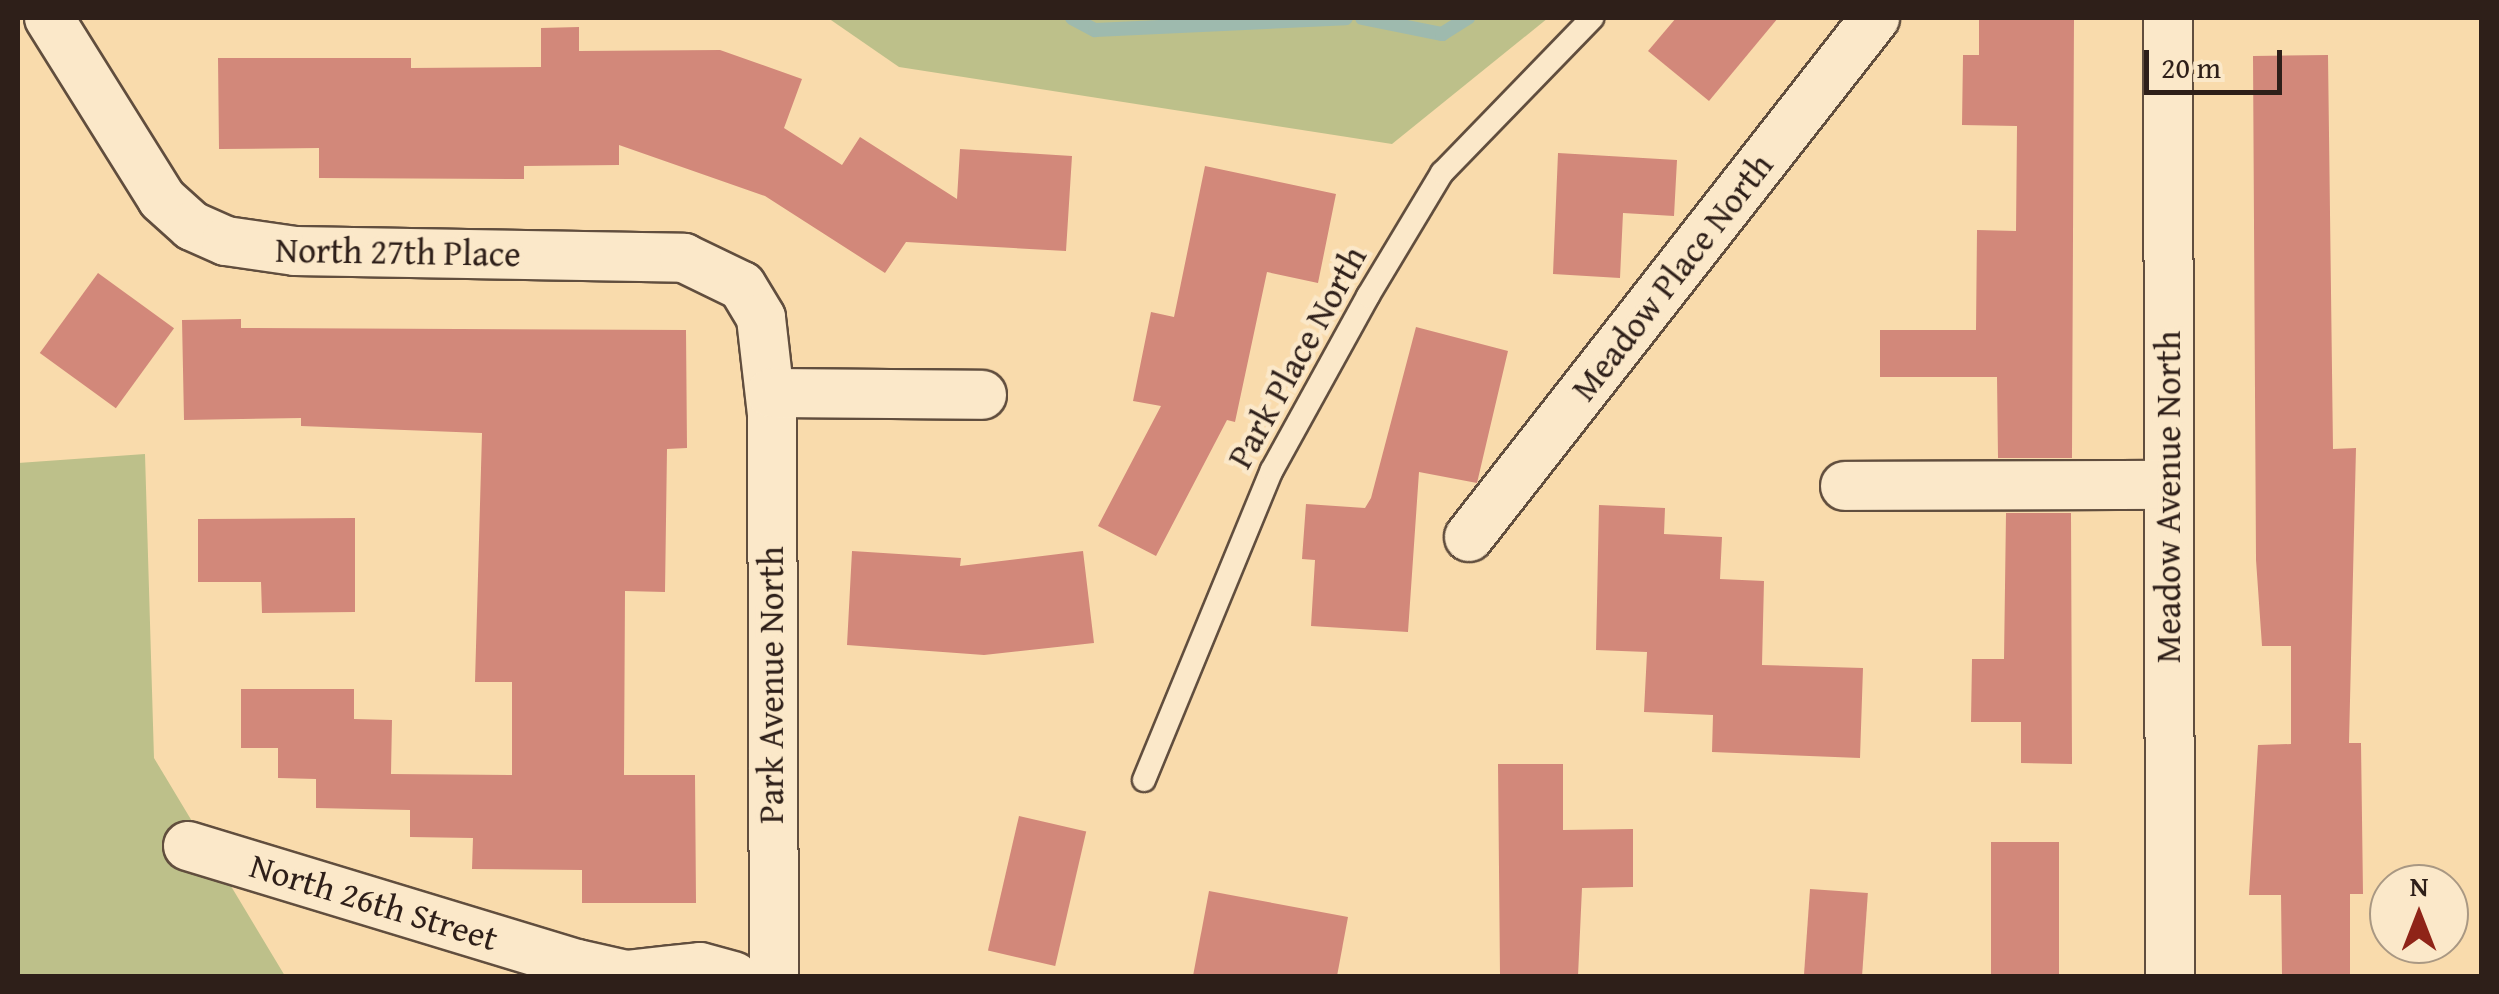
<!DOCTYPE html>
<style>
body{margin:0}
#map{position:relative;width:2499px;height:994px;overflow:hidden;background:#f9dbac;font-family:"Gentium Book Plus",serif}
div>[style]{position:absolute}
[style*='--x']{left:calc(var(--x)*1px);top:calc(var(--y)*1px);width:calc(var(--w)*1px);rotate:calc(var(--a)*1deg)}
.green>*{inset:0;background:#bdc08a}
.stream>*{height:14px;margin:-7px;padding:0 7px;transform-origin:7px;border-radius:7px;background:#9ebaae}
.building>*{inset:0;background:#d2887a;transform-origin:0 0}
.roads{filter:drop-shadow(2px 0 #614e3e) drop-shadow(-2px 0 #614e3e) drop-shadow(0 2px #614e3e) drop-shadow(0 -2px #614e3e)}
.service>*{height:22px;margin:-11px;padding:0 11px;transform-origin:11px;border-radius:11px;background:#fbe8c9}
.minor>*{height:48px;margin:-24px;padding:0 24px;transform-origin:24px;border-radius:24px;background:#fbe8c9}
span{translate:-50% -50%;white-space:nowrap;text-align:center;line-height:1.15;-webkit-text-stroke:9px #fbe8c9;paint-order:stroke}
.street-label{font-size:35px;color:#2e1f19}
.frame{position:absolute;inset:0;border:20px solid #2e1f19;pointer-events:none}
.north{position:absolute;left:2369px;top:864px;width:100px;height:100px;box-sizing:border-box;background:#fbe8c9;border:2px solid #a99883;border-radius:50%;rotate:0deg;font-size:28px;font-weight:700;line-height:40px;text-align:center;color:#2e1f19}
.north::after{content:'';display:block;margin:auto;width:35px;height:45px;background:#8f2418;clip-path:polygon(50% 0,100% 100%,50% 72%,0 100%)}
.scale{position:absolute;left:2144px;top:50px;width:138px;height:45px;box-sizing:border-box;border:5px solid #2e1f19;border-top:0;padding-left:12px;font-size:30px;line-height:35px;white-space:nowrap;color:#2e1f19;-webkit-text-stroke:8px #fbe8c9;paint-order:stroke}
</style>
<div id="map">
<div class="green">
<div style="clip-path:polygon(828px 18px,1548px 18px,1392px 144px,899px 67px)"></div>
<div style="clip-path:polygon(145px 454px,154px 758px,285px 976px,18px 976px,18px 463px)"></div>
</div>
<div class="stream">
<div style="--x:1072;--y:18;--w:26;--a:28"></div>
<div style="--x:1095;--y:30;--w:251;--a:-2.7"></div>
<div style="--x:1362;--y:18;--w:82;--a:11.3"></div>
<div style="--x:1442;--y:34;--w:31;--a:-32"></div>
</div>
<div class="building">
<div style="clip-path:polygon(1676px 18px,1778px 18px,1709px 101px,1648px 51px)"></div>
<div style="clip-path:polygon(1979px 18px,2074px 18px,2072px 458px,1998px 458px,1997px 377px,1880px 377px,1880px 330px,1976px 330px,1977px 230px,2016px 231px,2017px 126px,1962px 125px,1963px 55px,1979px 55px)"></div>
<div style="clip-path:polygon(579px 27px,579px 51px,720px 50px,802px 79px,784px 128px,842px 165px,860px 137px,957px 199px,960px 149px,1072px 156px,1066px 251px,906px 242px,885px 273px,765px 196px,619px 145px,619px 165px,524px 166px,524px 179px,319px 178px,319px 148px,219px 149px,218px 58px,411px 58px,411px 68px,541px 67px,541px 28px)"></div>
<div style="clip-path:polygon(2328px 55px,2333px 449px,2356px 448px,2349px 743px,2361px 743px,2363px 894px,2350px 894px,2350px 976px,2282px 976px,2281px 895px,2249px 895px,2258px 745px,2291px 744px,2291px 646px,2262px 646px,2256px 560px,2253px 56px)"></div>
<div style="clip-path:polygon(1558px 153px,1677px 160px,1674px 216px,1623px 213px,1620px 278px,1553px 274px)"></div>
<div style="clip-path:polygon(1205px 166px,1336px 194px,1318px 283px,1267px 272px,1235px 422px,1227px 420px,1156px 556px,1098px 526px,1161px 406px,1133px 401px,1151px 312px,1174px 317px)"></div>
<div style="left:98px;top:273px;width:94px;height:99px;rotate:36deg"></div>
<div style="clip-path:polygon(241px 319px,241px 328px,686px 330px,687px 448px,667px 449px,665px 592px,625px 591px,624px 775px,695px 775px,696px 903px,582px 903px,582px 870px,472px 869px,473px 838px,410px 837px,410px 810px,316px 808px,316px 779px,278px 778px,278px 748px,241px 748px,241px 689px,354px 689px,354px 719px,392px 720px,391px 774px,512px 775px,512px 682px,475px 682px,482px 433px,301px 426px,301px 418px,184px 420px,182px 320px)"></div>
<div style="clip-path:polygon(1416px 327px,1508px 351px,1477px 483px,1419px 472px,1408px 632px,1311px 626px,1315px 560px,1302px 559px,1306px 504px,1365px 508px,1371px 498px)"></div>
<div style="clip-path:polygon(1599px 505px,1665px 508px,1664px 534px,1722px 537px,1720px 579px,1764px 581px,1762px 665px,1863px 668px,1860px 758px,1712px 752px,1713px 715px,1644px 712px,1647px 652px,1596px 650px)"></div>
<div style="clip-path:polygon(2006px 513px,2071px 513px,2072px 764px,2021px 763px,2021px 722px,1971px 722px,1972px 659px,2004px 659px)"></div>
<div style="clip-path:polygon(355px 518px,355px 612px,262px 613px,261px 582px,198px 582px,198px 519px)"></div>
<div style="clip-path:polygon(852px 551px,961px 558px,960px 566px,1083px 551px,1094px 643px,984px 655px,847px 645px)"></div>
<div style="clip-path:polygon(1498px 764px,1563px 764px,1563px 830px,1633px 829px,1633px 887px,1582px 888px,1578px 976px,1500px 976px)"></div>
<div style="left:1019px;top:816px;width:69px;height:138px;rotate:13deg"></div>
<div style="left:2059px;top:842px;width:134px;height:68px;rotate:90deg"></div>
<div style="left:1810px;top:889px;width:58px;height:87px;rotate:4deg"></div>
<div style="clip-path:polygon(1209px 891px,1348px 917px,1337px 976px,1193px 976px)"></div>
</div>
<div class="roads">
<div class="service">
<div style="--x:1144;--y:780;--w:335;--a:-67.6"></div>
<div style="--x:1272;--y:470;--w:199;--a:-61.1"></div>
<div style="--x:1368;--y:296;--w:144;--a:-59"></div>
<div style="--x:1442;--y:173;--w:216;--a:-45.9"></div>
</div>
<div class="minor">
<div style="--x:49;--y:18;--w:213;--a:58"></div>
<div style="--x:162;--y:199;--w:40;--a:42"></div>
<div style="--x:192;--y:226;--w:37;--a:24"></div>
<div style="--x:226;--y:241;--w:70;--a:8.2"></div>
<div style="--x:295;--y:251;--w:389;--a:1"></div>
<div style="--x:684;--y:258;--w:64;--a:25.8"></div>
<div style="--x:742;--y:286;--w:37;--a:59"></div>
<div style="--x:761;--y:318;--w:98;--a:83.5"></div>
<div style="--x:772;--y:415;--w:561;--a:89.8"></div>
<div style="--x:2168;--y:18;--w:958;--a:89.88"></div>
<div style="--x:771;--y:393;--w:211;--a:0.5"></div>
<div style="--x:1845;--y:486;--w:323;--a:-0.2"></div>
<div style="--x:1469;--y:537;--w:659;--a:-51.96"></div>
<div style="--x:188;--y:846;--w:407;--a:16.9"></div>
<div style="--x:577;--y:964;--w:50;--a:12.7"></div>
<div style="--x:626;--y:975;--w:74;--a:-6.2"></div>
<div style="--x:700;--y:967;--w:35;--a:15"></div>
</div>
</div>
<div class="street-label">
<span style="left:398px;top:252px;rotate:1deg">North 27th Place</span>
<span style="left:1672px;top:277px;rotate:-52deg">Meadow Place North</span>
<span style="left:1297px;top:357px;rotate:-61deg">Park Place North</span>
<span style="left:2168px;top:497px;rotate:-90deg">Meadow Avenue North</span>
<span style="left:771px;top:685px;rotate:-90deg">Park Avenue North</span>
<span style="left:374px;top:902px;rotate:17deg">North 26th Street</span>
</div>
<div class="frame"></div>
<div class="north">N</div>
<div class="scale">20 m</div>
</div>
